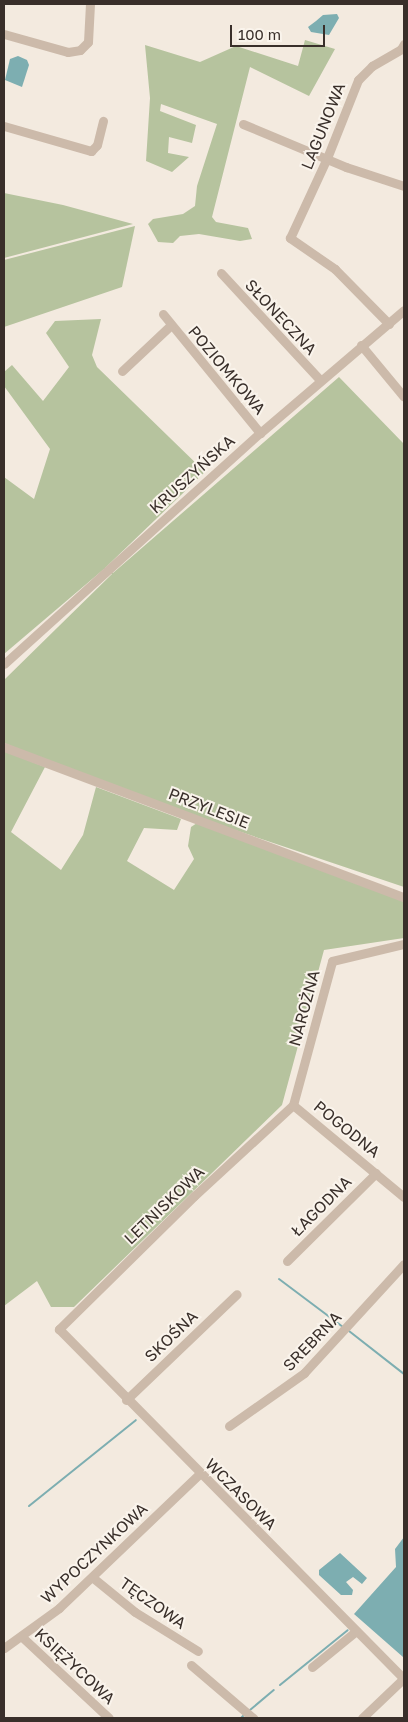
<!DOCTYPE html>
<meta charset="utf-8">
<style>
body{margin:0}
#map{position:relative;width:408px;height:1722px;overflow:hidden;background:#f3eadf;font-family:"Golos Text",sans-serif}
div>[style]{position:absolute}
[style*='--x']{left:calc(var(--x)*1px);top:calc(var(--y)*1px);width:calc(var(--w)*1px);rotate:calc(var(--a)*1deg)}
.green>*{inset:0;background:#b6c39e}
.water>*{inset:0;background:#7daeb1}
.stream>*{height:2px;margin:-1px;padding:0 1px;transform-origin:1px;border-radius:1px;background:#7daeb1}
.minor>*{height:9px;margin:-4.5px;padding:0 4.5px;transform-origin:4.5px;border-radius:4.5px;background:#ccbaaa}
span{translate:-50% -50%;white-space:nowrap;text-align:center;line-height:1.15;-webkit-text-stroke:4px #faf4ec;paint-order:stroke}
.street-label{font-size:16px;color:#392f2a}
.frame{position:absolute;inset:0;border:5px solid #392f2a;pointer-events:none}
.scale{position:absolute;left:230px;top:25px;width:95px;height:22px;box-sizing:border-box;border:2px solid #392f2a;border-top:0;padding-left:6px;font-size:15px;line-height:18px;white-space:nowrap;color:#392f2a;-webkit-text-stroke:4px #faf4ec;paint-order:stroke}
</style>
<div id="map">
<div class="green">
<div style="clip-path:polygon(305px 40px,335px 49px,309px 96px,250px 67px,212px 217px,216px 222px,248px 228px,252px 239px,240px 241px,199px 234px,180px 236px,173px 243px,158px 242px,148px 224px,153px 219px,183px 214px,195px 206px,197px 186px,217px 124px,161px 104px,160px 111px,196px 125px,192px 143px,169px 137px,168px 153px,189px 157px,172px 172px,146px 161px,150px 98px,145px 45px,200px 62px,236px 46px,298px 66px)"></div>
<div style="clip-path:polygon(4px 193px,63px 205px,133px 224px,4px 258px)"></div>
<div style="clip-path:polygon(135px 226px,122px 287px,4px 327px,4px 260px)"></div>
<div style="clip-path:polygon(101px 319px,92px 355px,97px 367px,205px 472px,105px 568px,113px 573px,339px 377px,404px 444px,404px 887px,232px 829px,404px 898px,404px 938px,324px 950px,282px 1105px,74px 1307px,51px 1307px,37px 1281px,4px 1306px,4px 751px,45px 767px,11px 832px,61px 870px,83px 835px,96px 787px,181px 819px,177px 830px,144px 828px,127px 861px,174px 890px,194px 859px,188px 846px,191px 827px,197px 823px,4px 743px,4px 680px,112px 574px,104px 569px,4px 654px,4px 477px,34px 499px,50px 449px,4px 386px,4px 372px,12px 365px,43px 401px,69px 367px,46px 333px,55px 321px)"></div>
</div>
<div class="water">
<div style="clip-path:polygon(337px 14px,339px 18px,329px 35px,311px 32px,308px 27px,316px 21px,323px 15px)"></div>
<div style="clip-path:polygon(18px 56px,27px 60px,29px 65px,22px 87px,5px 80px,10px 59px)"></div>
<div style="clip-path:polygon(404px 1537px,404px 1656px,403px 1657px,354px 1614px,396px 1567px,395px 1549px)"></div>
<div style="clip-path:polygon(340px 1553px,367px 1578px,362px 1584px,353px 1577px,346px 1582px,353px 1590px,352px 1595px,341px 1595px,319px 1575px,319px 1570px)"></div>
</div>
<div class="stream">
<div style="--x:279;--y:1279;--w:80;--a:36.9"></div>
<div style="--x:349;--y:1331;--w:70;--a:38"></div>
<div style="--x:29;--y:1506;--w:137;--a:-38.8"></div>
<div style="--x:280;--y:1685;--w:87;--a:-39"></div>
<div style="--x:250;--y:1710;--w:31;--a:-40"></div>
<div style="--x:241;--y:1718;--w:6;--a:-45"></div>
</div>
<div class="minor">
<div style="--x:4;--y:34;--w:66;--a:15.7"></div>
<div style="--x:68;--y:52;--w:12;--a:-9"></div>
<div style="--x:80;--y:50;--w:11;--a:-45"></div>
<div style="--x:88;--y:42;--w:38;--a:-87"></div>
<div style="--x:243;--y:124;--w:112;--a:22.7"></div>
<div style="--x:346;--y:167;--w:61;--a:18.1"></div>
<div style="--x:4;--y:126;--w:91;--a:16"></div>
<div style="--x:91;--y:151;--w:8;--a:-45"></div>
<div style="--x:97;--y:145;--w:25;--a:-76"></div>
<div style="--x:221;--y:273;--w:146;--a:47.2"></div>
<div style="--x:163;--y:314;--w:154;--a:50.8"></div>
<div style="--x:389;--y:324;--w:77;--a:-134.5"></div>
<div style="--x:335;--y:269;--w:55;--a:-145.4"></div>
<div style="--x:290;--y:238;--w:88;--a:-65.2"></div>
<div style="--x:327;--y:158;--w:84;--a:-68.3"></div>
<div style="--x:358;--y:80;--w:20;--a:-45"></div>
<div style="--x:372;--y:66;--w:34;--a:-30"></div>
<div style="--x:401;--y:49;--w:6;--a:-59"></div>
<div style="--x:361;--y:345;--w:67;--a:50.4"></div>
<div style="--x:122;--y:371;--w:67;--a:-43.2"></div>
<div style="--x:4;--y:664;--w:345;--a:-42.1"></div>
<div style="--x:260;--y:433;--w:189;--a:-40.5"></div>
<div style="--x:4;--y:747;--w:427;--a:20.6"></div>
<div style="--x:293;--y:1105;--w:134;--a:137.4"></div>
<div style="--x:194;--y:1196;--w:190;--a:135.4"></div>
<div style="--x:59;--y:1329;--w:491;--a:45.4"></div>
<div style="--x:293;--y:1105;--w:149;--a:-74.8"></div>
<div style="--x:332;--y:961;--w:74;--a:-13.3"></div>
<div style="--x:293;--y:1105;--w:144;--a:39.7"></div>
<div style="--x:287;--y:1261;--w:125;--a:-44.7"></div>
<div style="--x:126;--y:1400;--w:153;--a:-43.7"></div>
<div style="--x:229;--y:1426;--w:92;--a:-35.2"></div>
<div style="--x:304;--y:1373;--w:148;--a:-47.5"></div>
<div style="--x:92;--y:1577;--w:55;--a:39.1"></div>
<div style="--x:135;--y:1612;--w:74;--a:31.8"></div>
<div style="--x:21;--y:1636;--w:120;--a:43"></div>
<div style="--x:4;--y:1648;--w:68;--a:-36"></div>
<div style="--x:59;--y:1608;--w:194;--a:-43.7"></div>
<div style="--x:191;--y:1665;--w:82;--a:40.5"></div>
<div style="--x:312;--y:1667;--w:57;--a:-39.3"></div>
<div style="--x:362;--y:1718;--w:58;--a:-43.6"></div>
</div>
<div class="street-label">
<span style="left:323px;top:126px;rotate:-68deg">LAGUNOWA</span>
<span style="left:281px;top:317px;rotate:47deg">SŁONECZNA</span>
<span style="left:227px;top:370px;rotate:50deg">POZIOMKOWA</span>
<span style="left:192px;top:474px;rotate:-42deg">KRUSZYŃSKA</span>
<span style="left:209px;top:808px;rotate:21deg">PRZYLESIE</span>
<span style="left:304px;top:1008px;rotate:-75deg">NAROŻNA</span>
<span style="left:347px;top:1129px;rotate:39deg">POGODNA</span>
<span style="left:164px;top:1205px;rotate:-44deg">LETNISKOWA</span>
<span style="left:321px;top:1206px;rotate:-45deg">ŁAGODNA</span>
<span style="left:171px;top:1336px;rotate:-44deg">SKOŚNA</span>
<span style="left:312px;top:1341px;rotate:-46deg">SREBRNA</span>
<span style="left:241px;top:1494px;rotate:45deg">WCZASOWA</span>
<span style="left:94px;top:1553px;rotate:-43deg">WYPOCZYNKOWA</span>
<span style="left:153px;top:1603px;rotate:35deg">TĘCZOWA</span>
<span style="left:75px;top:1666px;rotate:43deg">KSIĘŻYCOWA</span>
</div>
<div class="frame"></div>
<div class="scale">100 m</div>
</div>
